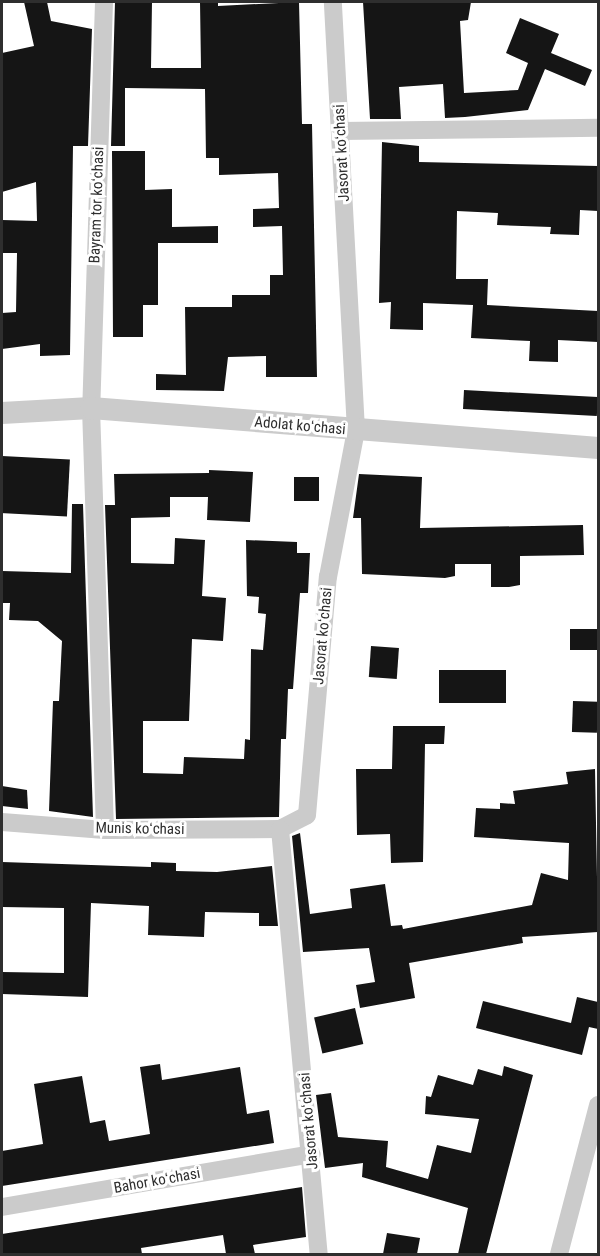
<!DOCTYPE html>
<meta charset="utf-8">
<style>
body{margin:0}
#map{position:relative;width:600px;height:1256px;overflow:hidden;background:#fff;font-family:"Roboto Condensed",sans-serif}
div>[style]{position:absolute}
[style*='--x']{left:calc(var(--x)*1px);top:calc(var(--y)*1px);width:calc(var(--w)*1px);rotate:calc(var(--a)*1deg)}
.building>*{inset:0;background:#151515;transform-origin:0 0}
.minor>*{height:18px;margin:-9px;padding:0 9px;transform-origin:9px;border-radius:9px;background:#cbcbcb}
.tertiary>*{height:22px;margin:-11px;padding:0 11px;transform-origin:11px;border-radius:11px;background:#cbcbcb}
span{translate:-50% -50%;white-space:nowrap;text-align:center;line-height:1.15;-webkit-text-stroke:6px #fff;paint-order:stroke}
.street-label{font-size:15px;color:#2e2e2e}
.frame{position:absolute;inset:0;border:3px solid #2e2e2e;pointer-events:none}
</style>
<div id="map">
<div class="building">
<div style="clip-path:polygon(24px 2px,47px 2px,51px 21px,92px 29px,88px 146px,73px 146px,70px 355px,40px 356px,40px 344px,2px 349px,2px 313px,16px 312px,17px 253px,2px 253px,2px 220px,37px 221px,36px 182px,2px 192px,2px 53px,34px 46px)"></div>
<div style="clip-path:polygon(115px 2px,152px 2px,151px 68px,201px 68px,200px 2px,218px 2px,218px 6px,299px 2px,302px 124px,312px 124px,317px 377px,266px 377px,266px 356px,228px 357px,224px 391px,156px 390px,156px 374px,186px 375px,185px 307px,232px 307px,232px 295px,270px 295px,270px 275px,283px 275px,282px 226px,253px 227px,253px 209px,279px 208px,278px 173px,219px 175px,219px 158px,206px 158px,205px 89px,125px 88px,125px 146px,111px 146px)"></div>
<div style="clip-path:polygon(363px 2px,471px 2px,468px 20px,460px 21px,464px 93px,518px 90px,528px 63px,506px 53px,520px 18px,559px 34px,551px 53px,592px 70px,585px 86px,545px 69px,528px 110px,465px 117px,445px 118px,443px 84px,399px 87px,401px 119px,370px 119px)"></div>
<div style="clip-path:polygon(382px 142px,419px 146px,419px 162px,598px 166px,598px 211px,580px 210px,579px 235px,550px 234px,551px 227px,497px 225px,498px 213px,457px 211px,456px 279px,488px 279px,487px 305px,598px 311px,598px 342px,558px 340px,558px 362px,529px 361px,530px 341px,471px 338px,473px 305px,423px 303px,423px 330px,390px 329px,391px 302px,379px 303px)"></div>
<div style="clip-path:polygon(112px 151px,145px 151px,145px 190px,172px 189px,172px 227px,218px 226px,218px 243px,158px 243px,158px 305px,143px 305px,143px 337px,113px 337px)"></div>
<div style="left:464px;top:390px;width:134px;height:19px;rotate:3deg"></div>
<div style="left:2px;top:456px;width:68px;height:57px;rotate:3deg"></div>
<div style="clip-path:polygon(209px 470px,253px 472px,250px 522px,207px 520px,208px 497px,170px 497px,170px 517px,131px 518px,131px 563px,174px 564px,175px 538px,205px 540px,202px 596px,226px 598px,223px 641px,192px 639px,189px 721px,143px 721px,143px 773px,183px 774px,184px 757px,244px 759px,245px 739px,250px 740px,251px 649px,263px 650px,266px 614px,258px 613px,259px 597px,247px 596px,246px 540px,297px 542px,297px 553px,310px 553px,308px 593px,300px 593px,293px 689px,288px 689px,286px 739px,281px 739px,279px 817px,116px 819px,105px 505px,115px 505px,114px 474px,209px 473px)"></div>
<div style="clip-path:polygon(359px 474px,422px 477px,420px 528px,583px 525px,584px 555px,520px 556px,520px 585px,509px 587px,491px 587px,491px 564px,455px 564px,455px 576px,445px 578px,362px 574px,361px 518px,353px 518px)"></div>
<div style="left:319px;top:477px;width:24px;height:25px;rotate:90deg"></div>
<div style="clip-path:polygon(72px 504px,83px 504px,93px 817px,49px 811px,53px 701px,59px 701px,62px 641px,38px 621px,9px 620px,10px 603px,2px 603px,2px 571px,71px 573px)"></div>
<div style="left:570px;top:629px;width:28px;height:21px"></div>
<div style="left:371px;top:646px;width:28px;height:31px;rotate:4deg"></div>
<div style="left:439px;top:670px;width:67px;height:33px"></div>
<div style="left:573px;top:701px;width:25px;height:31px;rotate:2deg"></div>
<div style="clip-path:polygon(393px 726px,445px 726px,444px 744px,425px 744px,423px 862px,391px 863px,390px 834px,357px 835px,356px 769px,392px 769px)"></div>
<div style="clip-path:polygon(595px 769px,598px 932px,522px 937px,523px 943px,409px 963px,415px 998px,360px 1008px,356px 985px,375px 982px,369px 948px,303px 952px,292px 836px,300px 833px,310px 914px,352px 908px,350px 889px,385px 884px,391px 926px,402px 925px,403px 929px,532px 905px,541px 873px,568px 880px,569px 843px,474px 837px,476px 808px,500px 809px,500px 803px,515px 804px,513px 791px,568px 784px,566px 772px)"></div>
<div style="clip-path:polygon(2px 786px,27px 790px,28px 809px,2px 806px)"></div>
<div style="clip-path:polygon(2px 862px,151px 867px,151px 862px,176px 863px,176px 871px,217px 872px,272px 866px,278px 926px,259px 926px,259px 913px,205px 912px,204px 937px,148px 935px,149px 906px,91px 903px,88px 997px,2px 994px,2px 972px,64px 973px,64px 908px,2px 907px)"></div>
<div style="clip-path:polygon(577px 997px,598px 1002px,598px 1029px,589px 1027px,582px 1055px,476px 1028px,483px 1001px,571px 1023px)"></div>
<div style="left:355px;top:1008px;width:37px;height:42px;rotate:77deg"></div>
<div style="clip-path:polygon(160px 1064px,162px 1080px,240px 1067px,247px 1114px,269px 1110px,274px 1143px,2px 1186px,2px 1151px,43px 1144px,34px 1084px,82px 1076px,90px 1123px,105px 1120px,109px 1141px,150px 1134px,140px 1067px)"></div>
<div style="clip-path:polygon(504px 1066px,533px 1075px,486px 1254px,458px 1254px,468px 1208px,362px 1177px,363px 1163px,325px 1168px,316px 1095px,331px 1093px,338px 1137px,388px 1141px,386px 1167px,428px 1179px,437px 1145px,471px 1153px,479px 1119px,425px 1114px,426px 1096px,431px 1097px,438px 1075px,473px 1085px,478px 1069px,502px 1076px)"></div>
<div style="clip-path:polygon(302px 1187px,306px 1237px,253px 1245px,255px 1254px,226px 1254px,223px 1235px,141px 1248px,142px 1254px,2px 1254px,2px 1234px)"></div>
<div style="clip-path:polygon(387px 1233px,420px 1238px,417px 1254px,383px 1254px)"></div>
</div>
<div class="minor">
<div style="--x:104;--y:2;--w:406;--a:91.8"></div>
<div style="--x:91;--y:408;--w:422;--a:88.1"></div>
<div style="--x:340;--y:131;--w:258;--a:-0.7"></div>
<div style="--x:2;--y:822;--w:103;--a:4.4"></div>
<div style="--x:105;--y:830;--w:175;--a:-0.3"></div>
<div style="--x:280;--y:829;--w:30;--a:-27"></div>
<div style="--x:307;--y:815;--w:239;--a:-85"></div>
<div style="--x:328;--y:577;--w:150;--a:-79.2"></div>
<div style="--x:356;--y:430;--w:429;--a:-93.1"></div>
<div style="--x:280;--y:829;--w:427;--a:84.8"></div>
<div style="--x:2;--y:1207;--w:314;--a:-9.7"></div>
<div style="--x:559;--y:1254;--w:154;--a:-75.3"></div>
</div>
<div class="tertiary">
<div style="--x:2;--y:413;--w:89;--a:-3.2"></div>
<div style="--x:91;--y:408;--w:509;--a:4.51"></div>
</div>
<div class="street-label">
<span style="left:342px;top:153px;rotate:-93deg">Jasorat koʻchasi</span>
<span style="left:97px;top:205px;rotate:-88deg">Bayram tor koʻchasi</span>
<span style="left:300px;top:426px;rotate:5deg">Adolat koʻchasi</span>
<span style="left:323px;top:636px;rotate:-85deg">Jasorat koʻchasi</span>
<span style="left:140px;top:829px;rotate:1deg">Munis koʻchasi</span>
<span style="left:309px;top:1121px;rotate:-95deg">Jasorat koʻchasi</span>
<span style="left:157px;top:1181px;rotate:-10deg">Bahor koʻchasi</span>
</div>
<div class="frame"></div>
</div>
